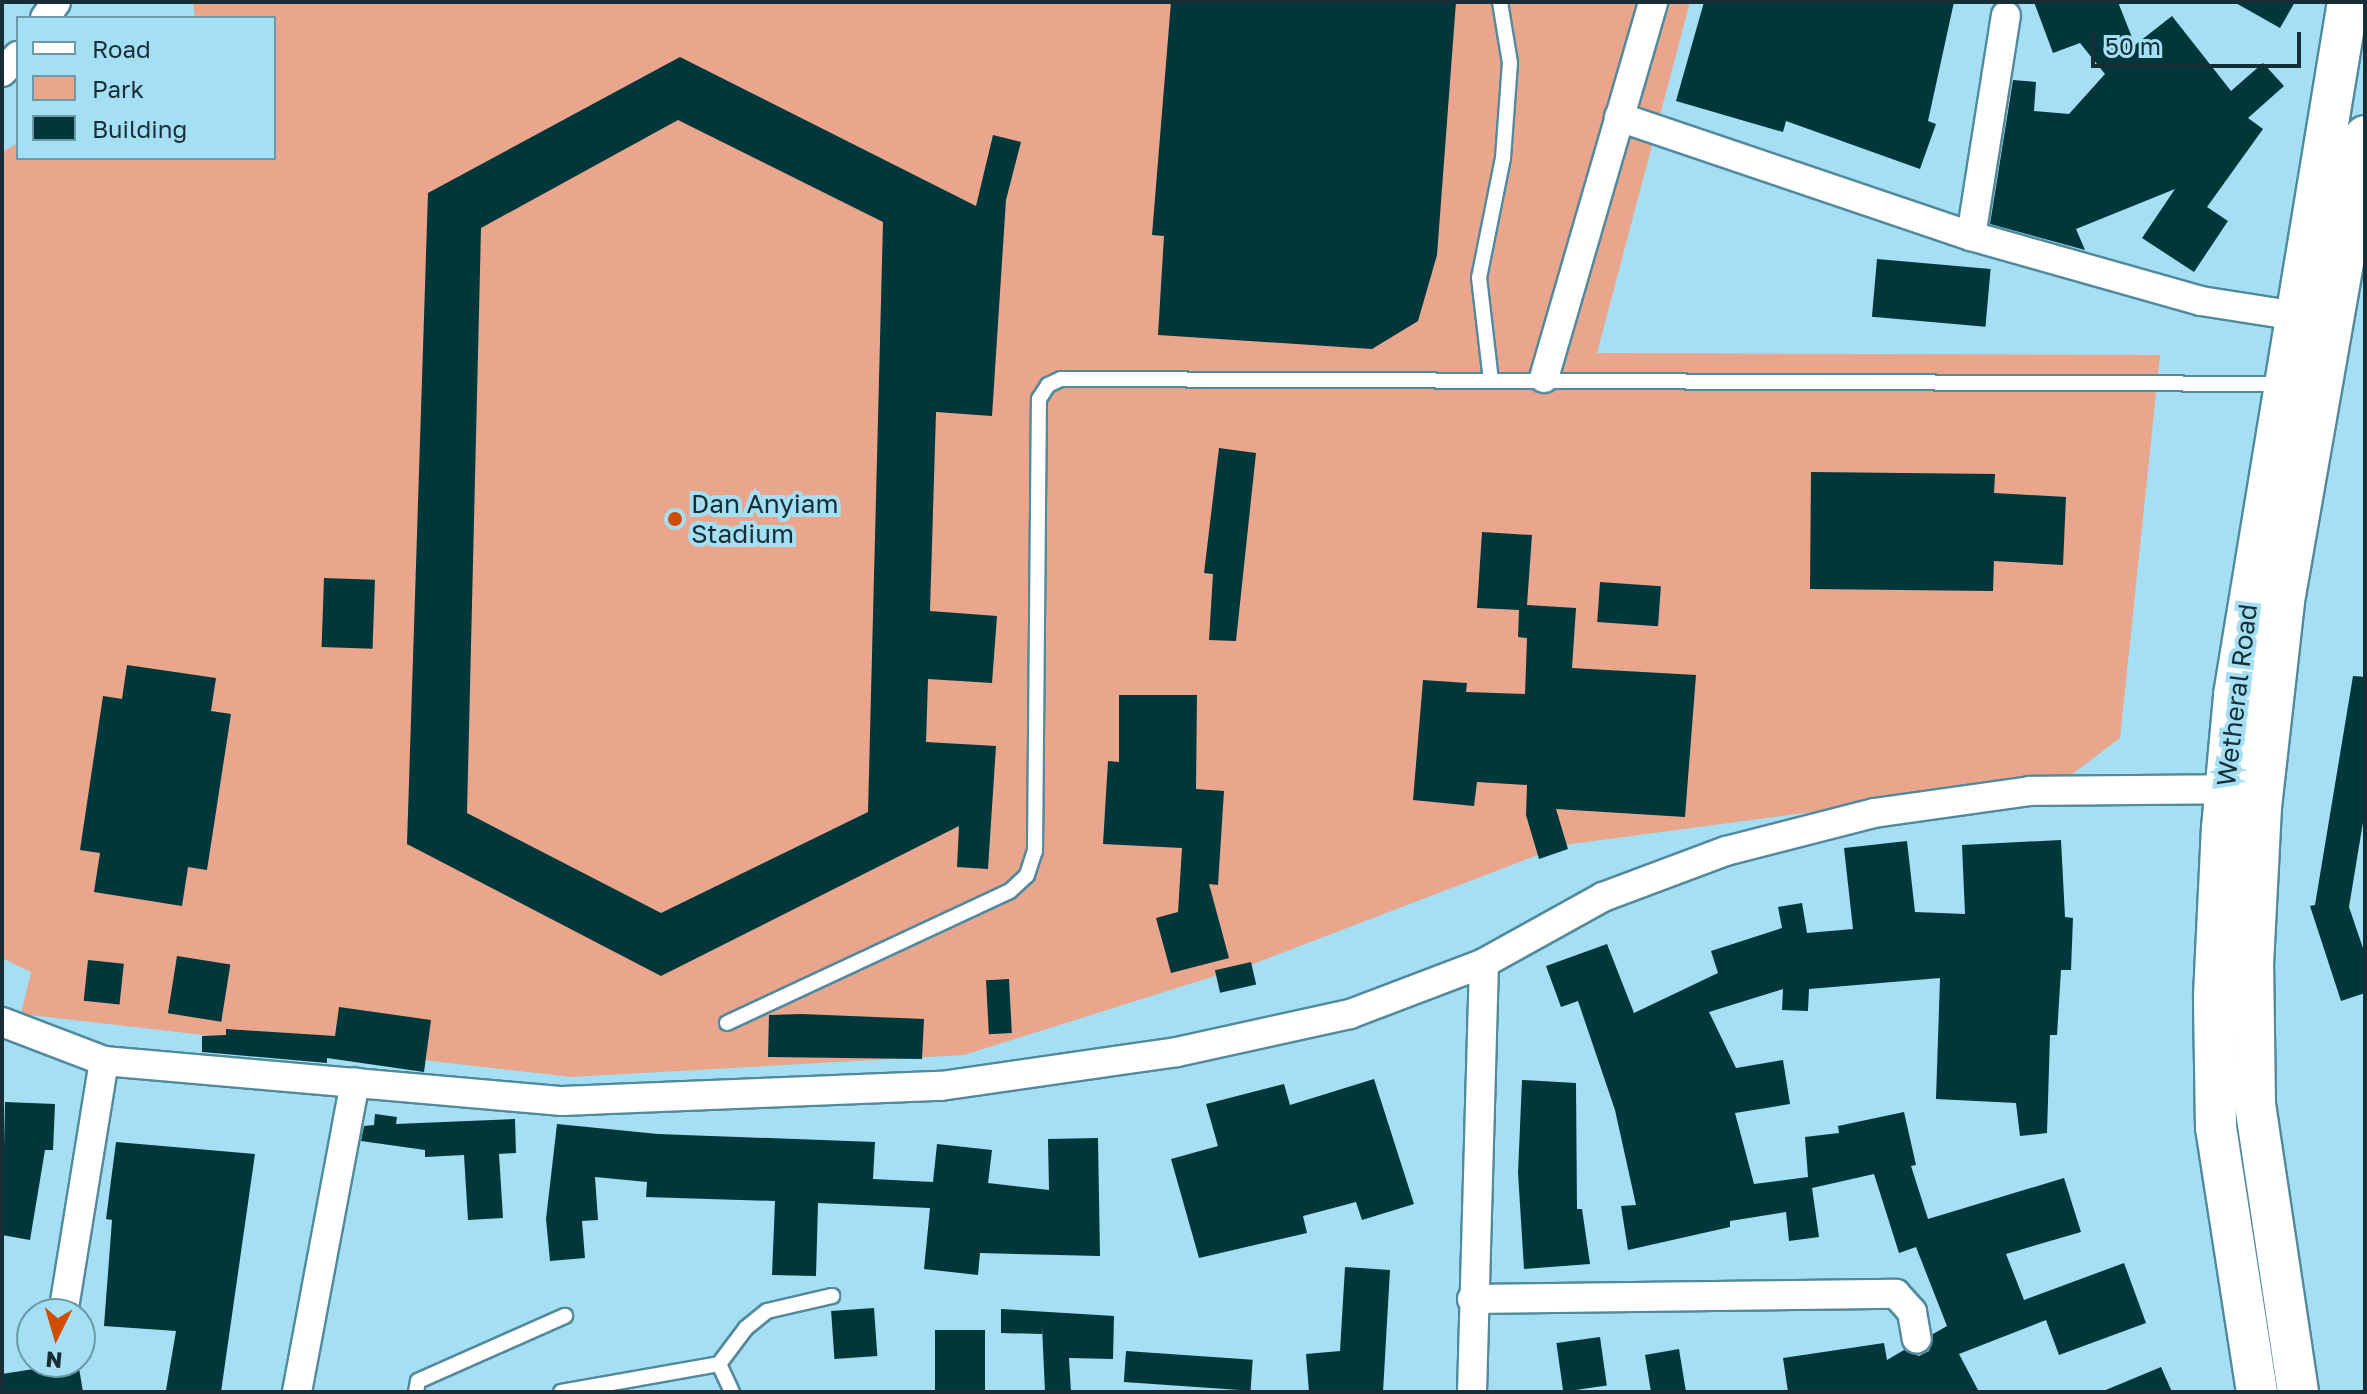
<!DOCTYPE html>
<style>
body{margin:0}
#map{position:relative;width:2367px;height:1394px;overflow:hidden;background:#a5dff3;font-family:"Golos Text",sans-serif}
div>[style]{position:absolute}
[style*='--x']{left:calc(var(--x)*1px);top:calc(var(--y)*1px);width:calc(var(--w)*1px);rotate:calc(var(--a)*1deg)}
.green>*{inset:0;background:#e9a68d}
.building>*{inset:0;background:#00373b;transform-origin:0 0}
.roads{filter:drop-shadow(2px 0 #528a9d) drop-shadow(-2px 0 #528a9d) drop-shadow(0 2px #528a9d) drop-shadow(0 -2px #528a9d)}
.service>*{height:14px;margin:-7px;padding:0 7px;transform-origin:7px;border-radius:7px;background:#fff}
.minor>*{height:28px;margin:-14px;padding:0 14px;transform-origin:14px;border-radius:14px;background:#fff}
.secondary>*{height:40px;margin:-20px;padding:0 20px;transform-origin:20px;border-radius:20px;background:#fff}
.dots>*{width:22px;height:22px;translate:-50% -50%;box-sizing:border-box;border:4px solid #a5dff3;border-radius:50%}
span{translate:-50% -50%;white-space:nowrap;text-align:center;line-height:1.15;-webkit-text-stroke:8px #a5dff3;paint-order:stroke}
.poi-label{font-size:26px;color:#172e36}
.left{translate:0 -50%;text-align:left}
.street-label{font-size:26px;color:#172e36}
.frame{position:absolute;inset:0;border:4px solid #172e36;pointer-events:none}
.legend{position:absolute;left:16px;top:16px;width:260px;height:144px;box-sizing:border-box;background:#a5dff3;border:2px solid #6c98a7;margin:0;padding:10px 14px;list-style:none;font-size:24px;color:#172e36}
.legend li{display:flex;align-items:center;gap:16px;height:40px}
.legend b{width:40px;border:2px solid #6c98a7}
.north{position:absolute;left:16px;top:1298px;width:80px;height:80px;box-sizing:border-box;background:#a5dff3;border:2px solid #6c98a7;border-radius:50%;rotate:185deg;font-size:22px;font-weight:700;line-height:32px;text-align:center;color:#172e36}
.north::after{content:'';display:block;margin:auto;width:28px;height:36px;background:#d14d01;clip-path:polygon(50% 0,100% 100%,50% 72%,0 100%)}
.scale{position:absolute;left:2091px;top:32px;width:210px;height:36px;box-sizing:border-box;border:4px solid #172e36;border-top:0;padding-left:10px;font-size:24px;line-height:28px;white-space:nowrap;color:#172e36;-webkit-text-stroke:6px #a5dff3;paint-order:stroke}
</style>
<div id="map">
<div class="green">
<div style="clip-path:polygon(193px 2px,1690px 2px,1597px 353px,2160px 355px,2120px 738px,2067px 778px,1564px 845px,1253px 964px,964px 1055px,571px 1077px,21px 1014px,31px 972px,2px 958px,2px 152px,18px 143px,18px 158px,274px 158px,274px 18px,195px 18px)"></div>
</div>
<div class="building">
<div style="clip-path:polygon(1171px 2px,1456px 2px,1437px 255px,1418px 321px,1372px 349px,1158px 335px,1164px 236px,1152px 235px)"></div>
<div style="clip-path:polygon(1704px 2px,1954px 2px,1928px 121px,1936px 124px,1920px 169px,1786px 121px,1783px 132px,1676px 101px)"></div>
<div style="clip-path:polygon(2034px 2px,2118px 2px,2135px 45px,2172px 16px,2231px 91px,2263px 63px,2284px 86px,2248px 118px,2263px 129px,2207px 207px,2228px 221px,2194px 272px,2142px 238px,2175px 189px,2076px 229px,2085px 250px,1990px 224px,2013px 80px,2036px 82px,2034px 111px,2069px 114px,2105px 74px,2080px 43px,2053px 53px)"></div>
<div style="clip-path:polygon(2234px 2px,2295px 2px,2280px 28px)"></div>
<div style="clip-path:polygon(evenodd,680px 57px,976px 206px,993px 135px,1021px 142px,1006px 200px,992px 416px,936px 412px,930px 611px,997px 616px,992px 683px,928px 679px,926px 742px,996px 746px,988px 869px,957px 867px,959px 826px,661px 976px,407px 844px,428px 193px,680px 57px,678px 120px,883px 222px,868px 812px,661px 913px,467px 813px,481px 228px,678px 120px)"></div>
<div style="left:1877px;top:259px;width:114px;height:58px;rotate:5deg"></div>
<div style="clip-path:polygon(1219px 448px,1256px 453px,1236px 641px,1209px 640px,1213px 574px,1204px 573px)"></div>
<div style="clip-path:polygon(1811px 472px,1995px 474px,1994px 493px,2066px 497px,2063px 565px,1994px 561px,1993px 591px,1810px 589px)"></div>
<div style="clip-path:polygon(1482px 532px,1532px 535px,1527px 605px,1576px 608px,1572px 668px,1696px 675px,1685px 817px,1556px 809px,1568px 849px,1539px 859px,1526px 815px,1527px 785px,1477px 782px,1474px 806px,1413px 800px,1423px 680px,1467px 683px,1466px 692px,1525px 694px,1527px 638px,1518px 637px,1519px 610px,1477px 608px)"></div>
<div style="left:324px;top:578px;width:51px;height:69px;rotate:2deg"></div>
<div style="left:1600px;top:582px;width:61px;height:40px;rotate:4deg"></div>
<div style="clip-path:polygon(127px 665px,216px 678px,211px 711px,231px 714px,207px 870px,188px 867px,182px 906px,94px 892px,100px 853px,80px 850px,103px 696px,122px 699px)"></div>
<div style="clip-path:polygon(2353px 676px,2365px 677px,2365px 810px,2349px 907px,2365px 954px,2365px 993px,2341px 1001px,2310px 906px,2315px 905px)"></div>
<div style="clip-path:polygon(1119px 695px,1197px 695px,1196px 789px,1224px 791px,1218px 885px,1209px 884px,1229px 958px,1171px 973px,1156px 918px,1178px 912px,1182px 848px,1103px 844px,1108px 761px,1119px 762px)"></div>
<div style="clip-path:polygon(2061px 840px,2065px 917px,2073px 918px,2071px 970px,2061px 970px,2057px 1035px,2050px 1035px,2047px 1133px,2020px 1136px,2016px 1103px,1936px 1099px,1940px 978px,1809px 989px,1808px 1011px,1782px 1010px,1783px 989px,1709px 1012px,1736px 1068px,1783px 1060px,1790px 1104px,1735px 1113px,1754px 1184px,1808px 1177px,1805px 1137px,1839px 1133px,1838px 1126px,1904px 1112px,1916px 1165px,1911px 1166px,1928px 1219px,2064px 1178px,2081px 1232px,2006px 1254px,2024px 1300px,2124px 1263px,2146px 1323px,2059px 1355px,2046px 1320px,1959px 1354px,1979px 1392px,1788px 1392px,1783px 1358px,1884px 1343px,1887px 1360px,1904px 1350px,1919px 1356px,1929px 1351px,1933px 1334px,1947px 1326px,1916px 1247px,1899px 1253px,1874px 1174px,1812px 1188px,1819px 1237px,1789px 1241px,1786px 1212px,1730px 1221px,1730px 1227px,1628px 1250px,1621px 1206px,1636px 1205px,1615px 1110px,1578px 1001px,1561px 1007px,1546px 966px,1607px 944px,1634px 1013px,1718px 973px,1711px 951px,1782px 928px,1778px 907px,1802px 903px,1807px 933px,1853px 929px,1844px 848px,1907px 841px,1915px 912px,1965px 914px,1962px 845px)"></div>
<div style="left:177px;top:956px;width:54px;height:58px;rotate:9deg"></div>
<div style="left:88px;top:960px;width:36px;height:41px;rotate:6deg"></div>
<div style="left:1251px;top:962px;width:23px;height:37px;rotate:77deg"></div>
<div style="left:1009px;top:979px;width:54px;height:23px;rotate:87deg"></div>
<div style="clip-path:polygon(339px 1007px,431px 1020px,424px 1072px,327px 1058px,327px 1063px,202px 1052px,202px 1036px,226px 1035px,226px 1029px,335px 1036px)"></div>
<div style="clip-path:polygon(802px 1014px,924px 1019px,922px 1059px,768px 1057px,769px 1015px)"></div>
<div style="clip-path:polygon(1374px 1079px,1414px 1204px,1362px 1220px,1356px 1202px,1303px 1216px,1307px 1233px,1199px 1258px,1171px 1159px,1218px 1146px,1206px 1104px,1284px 1084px,1290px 1105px)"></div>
<div style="clip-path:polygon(1522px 1080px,1576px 1083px,1577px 1209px,1582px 1209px,1590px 1264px,1524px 1269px,1518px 1173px)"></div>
<div style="clip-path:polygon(5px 1102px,55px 1104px,53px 1150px,45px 1150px,30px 1240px,2px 1235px)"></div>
<div style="clip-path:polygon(375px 1114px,397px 1117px,396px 1124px,515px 1119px,516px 1153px,499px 1154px,503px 1218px,468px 1220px,464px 1155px,425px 1157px,425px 1150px,361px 1141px,364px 1126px,374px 1125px)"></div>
<div style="clip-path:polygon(557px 1124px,658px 1134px,875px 1142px,873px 1179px,933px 1182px,937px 1144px,992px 1150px,988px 1183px,1049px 1190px,1048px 1139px,1098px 1138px,1100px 1256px,980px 1253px,978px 1275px,924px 1269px,930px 1208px,818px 1203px,816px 1276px,772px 1275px,775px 1201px,646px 1197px,647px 1182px,595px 1177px,598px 1220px,582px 1221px,585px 1258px,550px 1261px,546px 1219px)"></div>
<div style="clip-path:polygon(116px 1142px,255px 1154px,221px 1392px,166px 1390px,176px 1331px,104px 1326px,112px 1220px,106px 1219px)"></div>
<div style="clip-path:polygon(1345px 1267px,1390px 1270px,1383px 1392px,1309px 1392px,1306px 1354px,1340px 1351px)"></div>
<div style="left:874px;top:1308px;width:48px;height:43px;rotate:86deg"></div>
<div style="clip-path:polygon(1001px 1309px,1114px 1316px,1113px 1359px,1069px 1358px,1071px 1392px,1045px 1392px,1042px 1326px,1042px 1334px,1001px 1333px)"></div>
<div style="left:935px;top:1330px;width:50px;height:62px"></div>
<div style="left:1600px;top:1337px;width:49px;height:44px;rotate:82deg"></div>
<div style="clip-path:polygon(1679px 1349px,1686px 1392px,1651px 1392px,1645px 1355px)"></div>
<div style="left:1126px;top:1351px;width:127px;height:31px;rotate:4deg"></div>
<div style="clip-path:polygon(78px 1362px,83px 1392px,2px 1392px,2px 1374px)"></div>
<div style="clip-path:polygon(2161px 1367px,2172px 1392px,2101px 1392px)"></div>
</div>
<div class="roads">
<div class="service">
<div style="--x:1491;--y:381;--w:104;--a:-96.6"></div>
<div style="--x:1479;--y:278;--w:122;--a:-78.7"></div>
<div style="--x:1503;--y:158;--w:95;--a:-85.8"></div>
<div style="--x:1510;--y:63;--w:62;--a:-99.3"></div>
<div style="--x:727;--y:1023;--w:312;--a:-25"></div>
<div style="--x:1010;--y:891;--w:23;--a:-43"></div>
<div style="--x:1027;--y:875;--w:25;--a:-72"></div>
<div style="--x:1035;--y:851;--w:452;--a:-89.5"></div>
<div style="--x:1039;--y:399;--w:17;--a:-57"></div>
<div style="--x:1048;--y:385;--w:14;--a:-25"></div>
<div style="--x:1061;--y:379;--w:1220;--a:0.23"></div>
<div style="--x:719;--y:1364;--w:45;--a:-53.1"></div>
<div style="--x:746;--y:1328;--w:27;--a:-39"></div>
<div style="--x:767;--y:1311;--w:67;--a:-13"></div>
<div style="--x:416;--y:1392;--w:11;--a:-80"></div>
<div style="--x:418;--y:1381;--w:161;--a:-23.9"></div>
<div style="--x:561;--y:1392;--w:160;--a:-10"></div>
<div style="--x:719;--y:1364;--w:31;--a:65"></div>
</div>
<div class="minor">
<div style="--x:45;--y:18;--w:19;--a:-55"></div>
<div style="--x:2;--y:72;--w:23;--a:-45"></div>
<div style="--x:1619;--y:117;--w:372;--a:18.7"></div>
<div style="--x:1971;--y:236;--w:239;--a:15.8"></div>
<div style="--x:2201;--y:301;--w:97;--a:8.9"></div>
<div style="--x:1971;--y:236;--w:223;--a:-81"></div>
<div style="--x:1544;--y:378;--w:391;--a:-73.8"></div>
<div style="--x:2;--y:1022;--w:109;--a:20.9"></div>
<div style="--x:104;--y:1061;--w:460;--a:5"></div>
<div style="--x:562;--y:1101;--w:379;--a:-2.3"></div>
<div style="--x:941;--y:1086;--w:238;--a:-8.2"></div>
<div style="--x:1177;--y:1052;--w:177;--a:-12.4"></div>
<div style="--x:1350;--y:1014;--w:143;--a:-20.8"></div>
<div style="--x:1484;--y:963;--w:136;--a:-29"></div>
<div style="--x:1603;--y:897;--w:131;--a:-20.5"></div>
<div style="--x:1726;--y:851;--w:153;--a:-14.4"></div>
<div style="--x:1874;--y:813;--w:158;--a:-8"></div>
<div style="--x:2030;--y:791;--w:213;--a:-0.5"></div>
<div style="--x:1472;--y:1299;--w:424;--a:-0.7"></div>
<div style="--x:1896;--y:1294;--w:24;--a:48"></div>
<div style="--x:1912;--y:1312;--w:27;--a:80"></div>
<div style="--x:63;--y:1314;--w:256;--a:-80.8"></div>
<div style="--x:297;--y:1392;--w:315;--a:-79.4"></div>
<div style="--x:1472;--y:1392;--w:429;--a:-88.4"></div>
</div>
<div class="secondary">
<div style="--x:2257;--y:1392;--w:267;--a:-98.8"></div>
<div style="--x:2216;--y:1128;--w:132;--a:-90.9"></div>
<div style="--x:2214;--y:996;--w:168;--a:-87.3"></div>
<div style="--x:2222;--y:828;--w:134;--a:-84.8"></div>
<div style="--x:2234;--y:695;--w:702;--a:-80.66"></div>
<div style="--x:2298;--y:1392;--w:291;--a:-98.5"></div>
<div style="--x:2255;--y:1104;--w:139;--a:-90.8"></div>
<div style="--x:2253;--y:965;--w:158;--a:-87.1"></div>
<div style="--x:2261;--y:807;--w:207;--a:-83.6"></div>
<div style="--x:2284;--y:601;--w:472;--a:-80.1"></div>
</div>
</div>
<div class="dots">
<div style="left:675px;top:519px;background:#d14d01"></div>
</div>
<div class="poi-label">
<span class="left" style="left:691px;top:519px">Dan Anyiam<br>Stadium</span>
</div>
<div class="street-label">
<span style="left:2237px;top:695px;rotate:-83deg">Wetheral Road</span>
</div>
<div class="frame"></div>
<ul class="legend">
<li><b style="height:10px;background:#fff"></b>Road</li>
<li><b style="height:22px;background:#e9a68d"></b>Park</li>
<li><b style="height:22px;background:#00373b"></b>Building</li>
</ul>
<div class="north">N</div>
<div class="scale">50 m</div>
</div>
